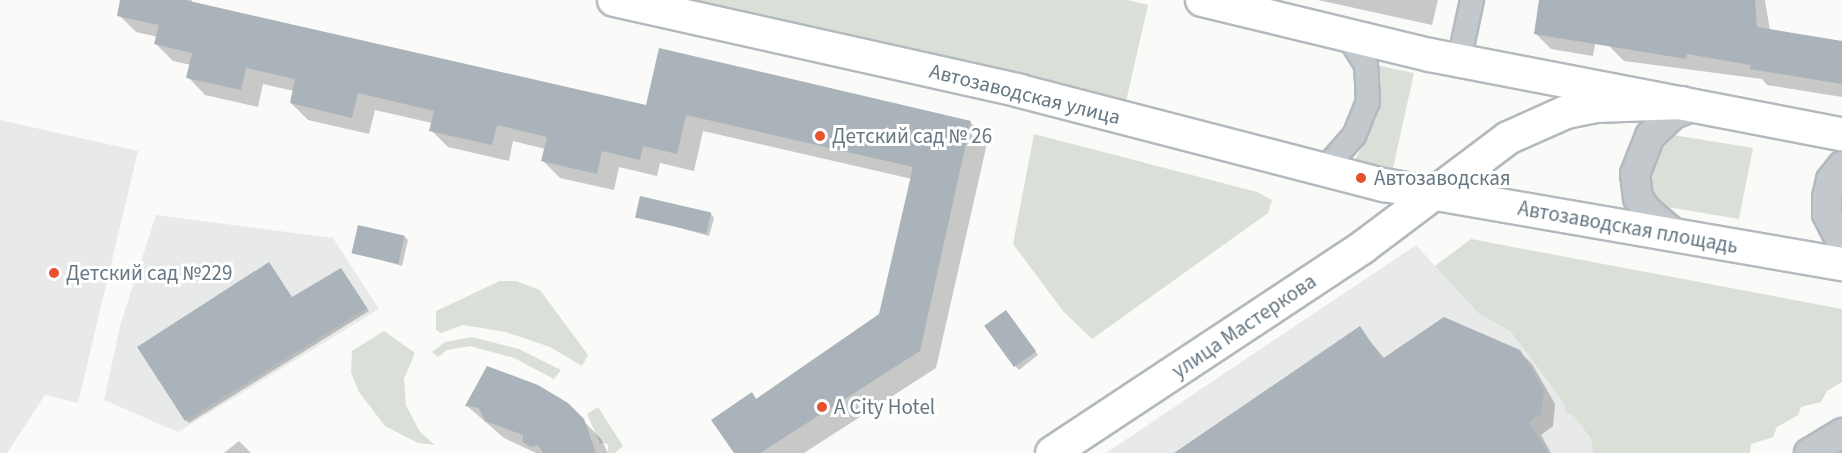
<!DOCTYPE html>
<meta charset="utf-8">
<style>
body{margin:0}
#map{position:relative;width:1842px;height:453px;overflow:hidden;background:#fafaf8;font-family:"Source Sans 3",sans-serif}
div>[style]{position:absolute}
[style*='--x']{left:calc(var(--x)*1px);top:calc(var(--y)*1px);width:calc(var(--w)*1px);rotate:calc(var(--a)*1deg)}
.built>*{inset:0;background:#e8e9e9}
.green>*{inset:0;background:#dadfd7}
.shadow>*{inset:0;background:#0003}
.building>*{inset:0;background:#aab3b9;transform-origin:0 0}
.roads{filter:drop-shadow(2px 0 #b3babf) drop-shadow(-2px 0 #b3babf) drop-shadow(0 2px #b3babf) drop-shadow(0 -2px #b3babf)}
.minor>*{height:22px;margin:-11px;padding:0 11px;transform-origin:11px;border-radius:11px;background:#c3c8cc}
.tertiary>*{height:28px;margin:-14px;padding:0 14px;transform-origin:14px;border-radius:14px;background:#c3c8cc}
.secondary>*{height:32px;margin:-16px;padding:0 16px;transform-origin:16px;border-radius:16px;background:#fff}
.dots>*{width:16px;height:16px;translate:-50% -50%;box-sizing:border-box;border:3px solid #fff;border-radius:50%}
span{translate:-50% -50%;white-space:nowrap;text-align:center;line-height:1.15;-webkit-text-stroke:6px #fff;paint-order:stroke}
.street-label{font-size:21px;color:#657783}
.poi-label{font-size:21px;color:#657783}
.left{translate:0 -50%;text-align:left}
</style>
<div id="map">
<div class="built">
<div style="clip-path:polygon(0 120px,138px 151px,78px 403px,45px 395px,7px 453px,0 453px)"></div>
<div style="clip-path:polygon(156px 215px,333px 238px,379px 309px,178px 432px,104px 400px,120px 326px)"></div>
<div style="clip-path:polygon(1416px 245px,1478px 313px,1511px 332px,1601px 453px,1106px 453px)"></div>
</div>
<div class="green">
<div style="clip-path:polygon(674px 0,1127px 0,1148px 5px,1125px 106px)"></div>
<div style="clip-path:polygon(1376px 65px,1414px 73px,1393px 168px,1355px 160px,1375px 121px,1379px 104px)"></div>
<div style="clip-path:polygon(1661px 133px,1753px 148px,1739px 219px,1649px 204px,1641px 176px)"></div>
<div style="clip-path:polygon(1034px 134px,1257px 192px,1272px 200px,1268px 213px,1092px 339px,1063px 311px,1013px 244px)"></div>
<div style="clip-path:polygon(1471px 239px,1842px 309px,1842px 382px,1827px 391px,1821px 402px,1801px 407px,1798px 415px,1777px 427px,1773px 437px,1751px 444px,1750px 453px,1593px 453px,1591px 439px,1572px 414px,1567px 414px,1563px 402px,1511px 332px,1478px 313px,1435px 266px)"></div>
<div style="clip-path:polygon(500px 281px,516px 281px,540px 290px,588px 355px,582px 366px,550px 347px,506px 332px,463px 325px,441px 333px,436px 330px,436px 311px)"></div>
<div style="clip-path:polygon(384px 331px,415px 353px,404px 379px,406px 405px,420px 432px,435px 445px,418px 443px,385px 426px,359px 392px,351px 373px,352px 351px)"></div>
<div style="clip-path:polygon(472px 337px,519px 349px,561px 370px,554px 379px,514px 358px,470px 346px,447px 350px,438px 357px,432px 352px,445px 342px)"></div>
<div style="clip-path:polygon(598px 407px,623px 446px,615px 453px,608px 453px,608px 444px,600px 443px,587px 414px)"></div>
</div>
<div class="shadow">
<div style="clip-path:polygon(122px 0,192px 0,191px 3px,648px 107px,970px 122px,988px 139px,936px 368px,804px 453px,735px 453px,752px 394px,757px 400px,881px 315px,912px 179px,703px 131px,694px 171px,660px 163px,657px 176px,619px 167px,614px 190px,560px 178px,543px 161px,545px 149px,513px 141px,509px 161px,448px 147px,431px 130px,432px 123px,375px 110px,369px 134px,308px 120px,291px 103px,294px 91px,263px 84px,258px 107px,205px 95px,188px 77px,191px 65px,173px 61px,156px 44px,158px 37px,136px 32px,119px 15px)"></div>
<div style="clip-path:polygon(1318px 0,1438px 0,1432px 25px)"></div>
<div style="clip-path:polygon(1541px 0,1603px 0,1593px 56px,1551px 49px,1535px 33px)"></div>
<div style="clip-path:polygon(1617px 0,1765px 0,1770px 31px,1842px 42px,1842px 97px,1767px 85px,1762px 79px,1624px 61px,1608px 45px)"></div>
<div style="clip-path:polygon(711px 214px,714px 218px,709px 236px,637px 216px)"></div>
<div style="clip-path:polygon(405px 237px,408px 240px,402px 266px,353px 252px)"></div>
<div style="clip-path:polygon(344px 273px,369px 311px,189px 423px,186px 420px,293px 299px)"></div>
<div style="clip-path:polygon(1009px 315px,1038px 355px,1019px 370px,1016px 367px)"></div>
<div style="clip-path:polygon(1359px 328px,1385px 359px,1519px 351px,1532px 364px,1555px 404px,1553px 426px,1541px 435px,1551px 453px,1177px 453px)"></div>
<div style="clip-path:polygon(567px 404px,601px 439px,608px 453px,536px 453px,504px 438px,467px 406px)"></div>
<div style="clip-path:polygon(239px 441px,251px 453px,224px 453px)"></div>
</div>
<div class="building">
<div style="clip-path:polygon(120px 0,185px 0,646px 105px,659px 48px,971px 121px,920px 351px,760px 453px,734px 453px,711px 420px,752px 392px,756px 399px,879px 314px,913px 167px,686px 115px,677px 154px,643px 146px,640px 160px,602px 151px,597px 174px,541px 161px,547px 137px,497px 125px,492px 145px,429px 131px,434px 111px,358px 93px,352px 118px,290px 103px,295px 79px,246px 68px,241px 90px,186px 78px,192px 53px,154px 44px,159px 25px,117px 16px)"></div>
<div style="clip-path:polygon(1539px 0,1755px 0,1757px 27px,1842px 41px,1842px 84px,1750px 69px,1751px 65px,1687px 54px,1686px 59px,1534px 34px)"></div>
<div style="left:640px;top:196px;width:73px;height:22px;rotate:13deg"></div>
<div style="left:358px;top:225px;width:48px;height:29px;rotate:13deg"></div>
<div style="clip-path:polygon(269px 262px,292px 297px,341px 268px,367px 308px,185px 421px,137px 347px)"></div>
<div style="left:1006px;top:310px;width:51px;height:27px;rotate:54deg"></div>
<div style="clip-path:polygon(1444px 317px,1520px 350px,1544px 390px,1541px 414px,1529px 422px,1548px 453px,1174px 453px,1360px 326px,1382px 359px)"></div>
<div style="clip-path:polygon(487px 366px,538px 385px,568px 403px,584px 419px,596px 453px,543px 453px,538px 445px,530px 447px,523px 442px,523px 435px,485px 421px,479px 408px,465px 406px)"></div>
</div>
<div class="roads">
<div class="minor">
<div style="--x:1459;--y:61;--w:62;--a:-78"></div>
<div style="--x:1319;--y:168;--w:13;--a:-27"></div>
<div style="--x:1331;--y:162;--w:35;--a:-49"></div>
<div style="--x:1354;--y:136;--w:37;--a:-68"></div>
<div style="--x:1368;--y:102;--w:37;--a:-93"></div>
<div style="--x:1366;--y:65;--w:36;--a:-122"></div>
</div>
<div class="tertiary">
<div style="--x:1842;--y:166;--w:18;--a:128"></div>
<div style="--x:1831;--y:180;--w:18;--a:103"></div>
<div style="--x:1827;--y:198;--w:16;--a:90"></div>
<div style="--x:1827;--y:214;--w:33;--a:63"></div>
<div style="--x:1677;--y:236;--w:39;--a:-140"></div>
<div style="--x:1647;--y:211;--w:16;--a:-125"></div>
<div style="--x:1638;--y:198;--w:24;--a:-97"></div>
<div style="--x:1635;--y:174;--w:41;--a:-68.5"></div>
<div style="--x:1650;--y:136;--w:33;--a:-43"></div>
<div style="--x:1674;--y:114;--w:22;--a:-22"></div>
<div style="--x:1809;--y:453;--w:39;--a:-31"></div>
</div>
<div class="secondary">
<div style="--x:614;--y:0;--w:416;--a:12.6"></div>
<div style="--x:1020;--y:91;--w:376;--a:14.5"></div>
<div style="--x:1384;--y:185;--w:465;--a:9.8"></div>
<div style="--x:1202;--y:0;--w:235;--a:13.6"></div>
<div style="--x:1430;--y:55;--w:420;--a:10.9"></div>
<div style="--x:1052;--y:453;--w:373;--a:-33.5"></div>
<div style="--x:1363;--y:247;--w:181;--a:-36.9"></div>
<div style="--x:1508;--y:138;--w:64;--a:-24.1"></div>
<div style="--x:1566;--y:112;--w:32;--a:-11"></div>
<div style="--x:1597;--y:106;--w:85;--a:-2"></div>
</div>
</div>
<div class="dots">
<div style="left:820px;top:136px;background:#e5522d"></div>
<div style="left:1361px;top:178px;background:#e5522d"></div>
<div style="left:54px;top:273px;background:#e5522d"></div>
<div style="left:822px;top:407px;background:#e5522d"></div>
</div>
<div class="street-label">
<span style="left:1025px;top:94px;rotate:14deg">Автозаводская улица</span>
<span style="left:1628px;top:227px;rotate:10deg">Автозаводская площадь</span>
<span style="left:1244px;top:326px;rotate:-34deg">улица Мастеркова</span>
</div>
<div class="poi-label">
<span class="left" style="left:832px;top:136px">Детский сад № 26</span>
<span class="left" style="left:1374px;top:178px">Автозаводская</span>
<span class="left" style="left:66px;top:273px">Детский сад №229</span>
<span class="left" style="left:834px;top:407px">A City Hotel</span>
</div>
</div>
